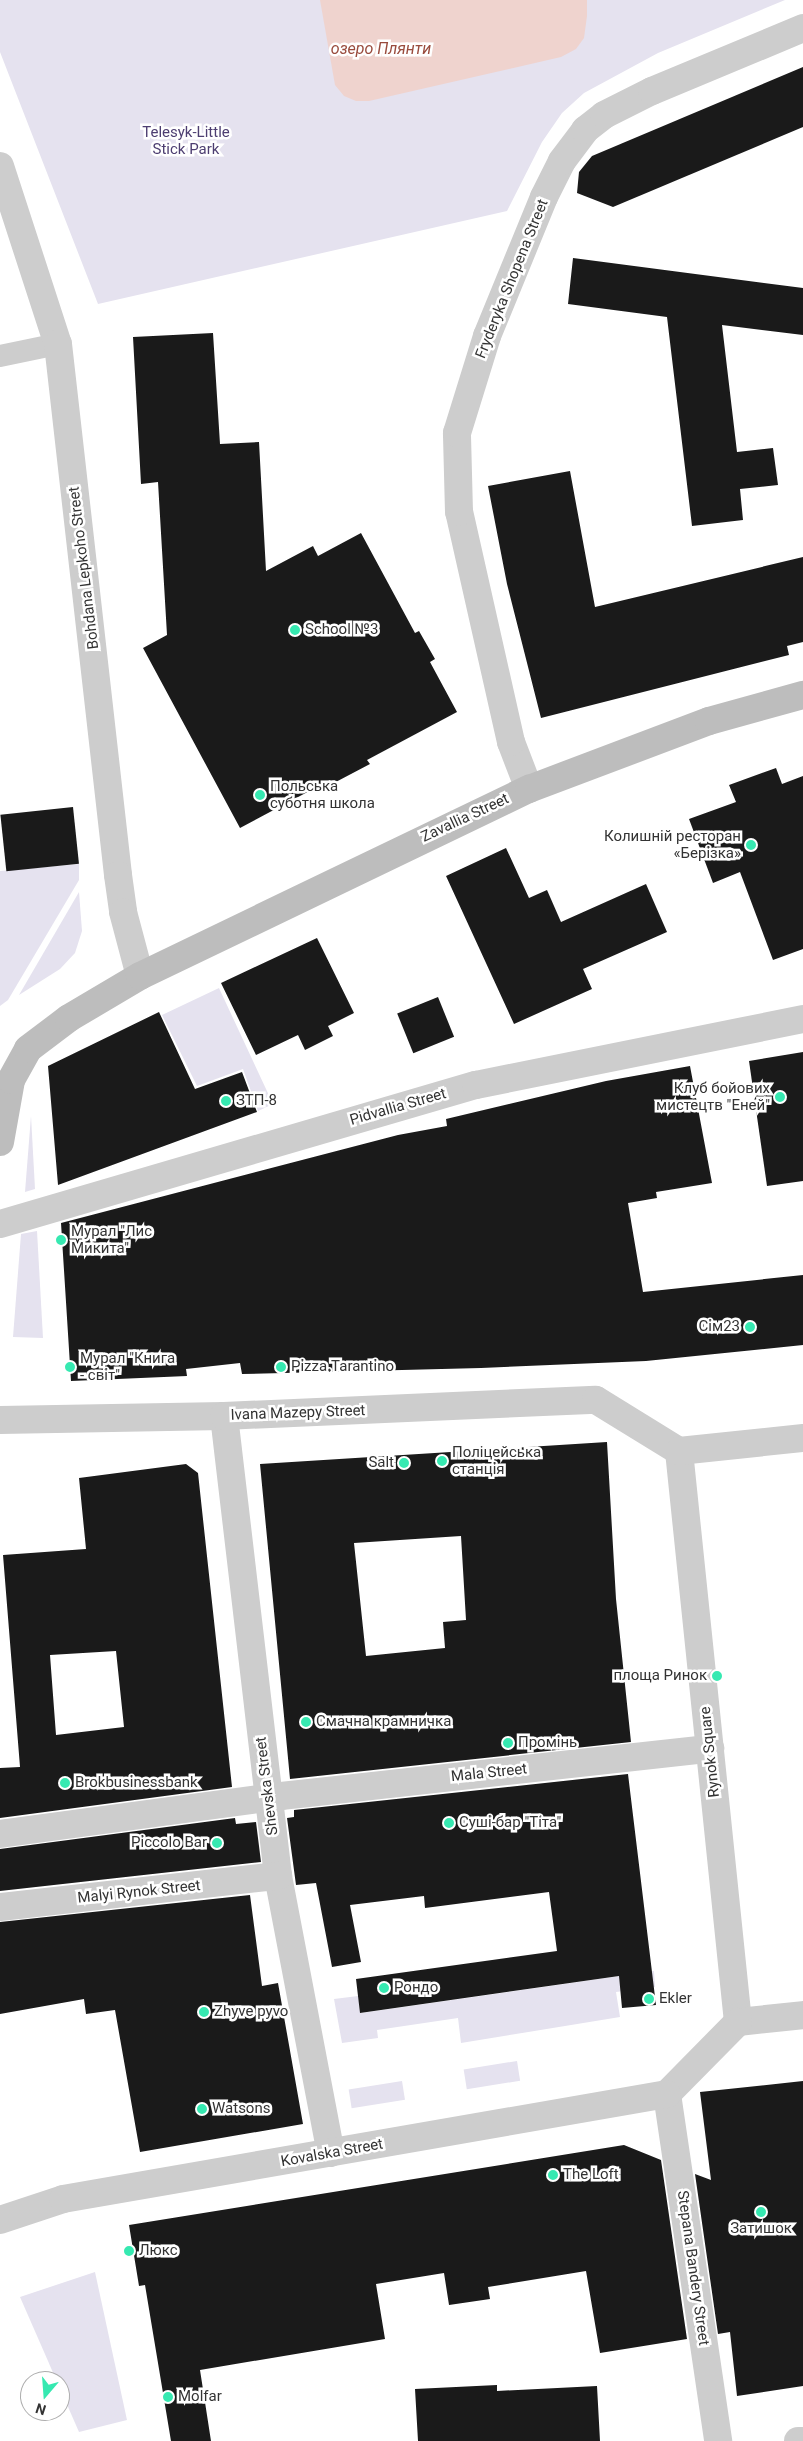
<!DOCTYPE html>
<meta charset="utf-8">
<style>
body{margin:0}
#map{position:relative;width:803px;height:2441px;overflow:hidden;background:#fff;font-family:Roboto,sans-serif}
div>[style]{position:absolute}
[style*='--x']{left:calc(var(--x)*1px);top:calc(var(--y)*1px);width:calc(var(--w)*1px);rotate:calc(var(--a)*1deg)}
.green>*{inset:0;background:#e5e2ef;transform-origin:0 0}
.water>*{inset:0;background:#efd3ce}
.building>*{inset:0;background:#1a1a1a;transform-origin:0 0}
.lane>*{height:22px;margin:-11px;padding:0 11px;transform-origin:11px;border-radius:11px;background:#cdcdcd}
.street>*{height:28px;margin:-14px;padding:0 14px;transform-origin:14px;border-radius:14px;background:#cdcdcd}
.secondary>*{height:28px;margin:-14px;padding:0 14px;transform-origin:14px;border-radius:14px;background:#bdbdbd}
.dots>*{width:14px;height:14px;translate:-50% -50%;box-sizing:border-box;border:2px solid #fff;border-radius:50%}
span{translate:-50% -50%;white-space:nowrap;text-align:center;line-height:1.15;-webkit-text-stroke:5px #fff;paint-order:stroke}
.park-label{font-size:15px;color:#4d3e71}
.street-label{font-size:15px;color:#333}
.poi-label{font-size:15px;color:#333}
.left{translate:0 -50%;text-align:left}
.right{translate:-100% -50%;text-align:right}
.water-label{font-size:16px;color:#994b3d;font-style:italic}
.north{position:absolute;left:20px;top:2371px;width:50px;height:50px;box-sizing:border-box;background:#fff;border:1px solid #adadad;border-radius:50%;rotate:198deg;font-size:14px;font-weight:700;line-height:20px;text-align:center;color:#333}
.north::after{content:'';display:block;margin:auto;width:18px;height:22px;background:#36e9b1;clip-path:polygon(50% 0,100% 100%,50% 72%,0 100%)}
</style>
<div id="map">
<div class="green">
<div style="clip-path:polygon(0 0,785px 0,658px 53px,584px 93px,562px 113px,542px 142px,507px 211px,98px 304px,0 52px)"></div>
<div style="clip-path:polygon(79px 864px,79px 880px,8px 1000px,0 1006px,0 871px)"></div>
<div style="clip-path:polygon(79px 892px,82px 931px,75px 953px,60px 969px,19px 995px)"></div>
<div style="clip-path:polygon(219px 988px,273px 1104px,258px 1111px,243px 1069px,197px 1086px,162px 1015px)"></div>
<div style="clip-path:polygon(31px 1116px,35px 1189px,25px 1192px)"></div>
<div style="clip-path:polygon(37px 1231px,43px 1338px,13px 1337px,21px 1234px)"></div>
<div style="clip-path:polygon(654px 1971px,655px 1987px,616px 1992px,620px 2017px,461px 2043px,458px 2018px,377px 2030px,378px 2038px,342px 2043px,334px 1999px,358px 1996px,361px 2013px)"></div>
<div style="left:517px;top:2061px;width:20px;height:54px;rotate:81deg"></div>
<div style="left:402px;top:2081px;width:19px;height:54px;rotate:81deg"></div>
<div style="clip-path:polygon(95px 2272px,127px 2420px,79px 2432px,20px 2297px)"></div>
</div>
<div class="water">
<div style="clip-path:polygon(320px 0,587px 0,587px 16px,584px 38px,576px 49px,561px 57px,369px 101px,356px 101px,344px 96px,335px 85px)"></div>
</div>
<div class="building">
<div style="clip-path:polygon(803px 67px,803px 127px,613px 207px,577px 193px,579px 172px,592px 156px)"></div>
<div style="clip-path:polygon(573px 258px,803px 288px,803px 335px,722px 325px,737px 452px,773px 448px,778px 485px,740px 489px,743px 520px,692px 526px,667px 317px,568px 304px)"></div>
<div style="clip-path:polygon(213px 333px,220px 444px,259px 442px,266px 571px,313px 546px,318px 556px,361px 533px,415px 633px,419px 631px,435px 659px,430px 662px,457px 712px,367px 760px,370px 764px,332px 784px,330px 780px,240px 828px,143px 648px,167px 635px,158px 482px,141px 484px,133px 337px)"></div>
<div style="clip-path:polygon(570px 471px,595px 607px,803px 557px,803px 642px,787px 646px,789px 655px,541px 718px,507px 584px,488px 486px)"></div>
<div style="clip-path:polygon(776px 768px,782px 784px,803px 776px,803px 949px,773px 960px,740px 872px,713px 883px,689px 819px,736px 802px,729px 785px)"></div>
<div style="left:73px;top:807px;width:57px;height:73px;rotate:84deg"></div>
<div style="clip-path:polygon(506px 848px,529px 898px,547px 890px,561px 922px,646px 884px,667px 932px,583px 969px,592px 989px,514px 1024px,446px 876px)"></div>
<div style="clip-path:polygon(317px 938px,354px 1013px,328px 1026px,333px 1036px,305px 1050px,298px 1035px,256px 1055px,221px 983px)"></div>
<div style="left:438px;top:997px;width:43px;height:44px;rotate:68deg"></div>
<div style="clip-path:polygon(159px 1012px,195px 1089px,242px 1072px,257px 1112px,58px 1185px,48px 1066px)"></div>
<div style="clip-path:polygon(803px 1052px,803px 1181px,767px 1186px,749px 1061px)"></div>
<div style="clip-path:polygon(690px 1066px,712px 1183px,656px 1192px,657px 1198px,628px 1203px,643px 1292px,803px 1275px,803px 1345px,646px 1361px,481px 1368px,242px 1374px,240px 1363px,186px 1369px,187px 1376px,71px 1381px,61px 1223px,398px 1135px,447px 1126px,446px 1119px,606px 1081px)"></div>
<div style="clip-path:polygon(evenodd,607px 1442px,616px 1599px,631px 1742px,290px 1779px,260px 1464px,607px 1442px,461px 1536px,466px 1620px,443px 1622px,445px 1648px,366px 1656px,354px 1543px,461px 1536px)"></div>
<div style="clip-path:polygon(evenodd,186px 1464px,198px 1473px,232px 1787px,0 1818px,0 1768px,20px 1767px,3px 1555px,86px 1549px,79px 1478px,186px 1464px,116px 1651px,124px 1727px,56px 1735px,50px 1655px,116px 1651px)"></div>
<div style="clip-path:polygon(628px 1774px,656px 2005px,622px 2008px,619px 1976px,360px 2013px,356px 1979px,557px 1951px,549px 1892px,425px 1908px,424px 1896px,350px 1905px,361px 1962px,332px 1967px,316px 1883px,296px 1885px,287px 1818px,294px 1817px,294px 1810px)"></div>
<div style="clip-path:polygon(235px 1818px,236px 1824px,256px 1822px,261px 1862px,0 1891px,0 1849px)"></div>
<div style="clip-path:polygon(250px 1895px,262px 1986px,278px 1983px,303px 2124px,140px 2152px,115px 2010px,86px 2014px,84px 1999px,0 2014px,0 1922px)"></div>
<div style="clip-path:polygon(803px 2081px,803px 2386px,737px 2396px,730px 2332px,718px 2334px,695px 2174px,711px 2180px,700px 2092px)"></div>
<div style="clip-path:polygon(624px 2145px,661px 2160px,687px 2339px,600px 2353px,586px 2271px,488px 2287px,490px 2299px,449px 2305px,444px 2273px,376px 2284px,385px 2339px,200px 2370px,211px 2441px,171px 2441px,145px 2285px,139px 2286px,129px 2225px)"></div>
<div style="clip-path:polygon(497px 2385px,497px 2391px,597px 2386px,600px 2441px,418px 2441px,415px 2389px)"></div>
</div>
<div class="lane">
<div style="--x:0;--y:356;--w:59;--a:-11.7"></div>
</div>
<div class="street">
<div style="--x:0;--y:166;--w:187;--a:72"></div>
<div style="--x:58;--y:344;--w:534;--a:83.55"></div>
<div style="--x:118;--y:875;--w:37;--a:82"></div>
<div style="--x:123;--y:912;--w:66;--a:75.1"></div>
<div style="--x:529;--y:789;--w:50;--a:-111"></div>
<div style="--x:511;--y:742;--w:236;--a:-102.7"></div>
<div style="--x:459;--y:512;--w:79;--a:-91.5"></div>
<div style="--x:457;--y:433;--w:102;--a:-72.8"></div>
<div style="--x:487;--y:336;--w:150;--a:-67.7"></div>
<div style="--x:544;--y:197;--w:40;--a:-63.4"></div>
<div style="--x:562;--y:161;--w:39;--a:-53"></div>
<div style="--x:585;--y:130;--w:24;--a:-38"></div>
<div style="--x:604;--y:115;--w:54;--a:-26.6"></div>
<div style="--x:652;--y:91;--w:164;--a:-22.6"></div>
<div style="--x:0;--y:1224;--w:496;--a:-16.3"></div>
<div style="--x:476;--y:1085;--w:334;--a:-11.4"></div>
<div style="--x:224;--y:1416;--w:463;--a:83.3"></div>
<div style="--x:278;--y:1876;--w:282;--a:79.2"></div>
<div style="--x:0;--y:1420;--w:224;--a:-1"></div>
<div style="--x:224;--y:1416;--w:372;--a:-2.5"></div>
<div style="--x:596;--y:1400;--w:97;--a:31.6"></div>
<div style="--x:679;--y:1451;--w:574;--a:84.1"></div>
<div style="--x:679;--y:1451;--w:125;--a:-6"></div>
<div style="--x:0;--y:1834;--w:284;--a:-7.7"></div>
<div style="--x:281;--y:1796;--w:432;--a:-6.3"></div>
<div style="--x:0;--y:1907;--w:280;--a:-6.4"></div>
<div style="--x:738;--y:2022;--w:65;--a:-6.1"></div>
<div style="--x:667;--y:2094;--w:351;--a:81.6"></div>
<div style="--x:667;--y:2094;--w:101;--a:-45.4"></div>
<div style="--x:0;--y:2220;--w:66;--a:-18.4"></div>
<div style="--x:63;--y:2199;--w:613;--a:-9.86"></div>
<div style="--x:798;--y:2441;--w:5;--a:0"></div>
</div>
<div class="secondary">
<div style="--x:0;--y:1142;--w:63;--a:-79.9"></div>
<div style="--x:11;--y:1080;--w:35;--a:-61"></div>
<div style="--x:28;--y:1049;--w:51;--a:-37.1"></div>
<div style="--x:69;--y:1018;--w:82;--a:-30.6"></div>
<div style="--x:140;--y:976;--w:432;--a:-25.7"></div>
<div style="--x:529;--y:789;--w:192;--a:-20.7"></div>
<div style="--x:709;--y:721;--w:98;--a:-15.5"></div>
</div>
<div class="dots">
<div style="left:295px;top:630px;background:#36e9b1"></div>
<div style="left:260px;top:795px;background:#36e9b1"></div>
<div style="left:751px;top:845px;background:#36e9b1"></div>
<div style="left:780px;top:1097px;background:#36e9b1"></div>
<div style="left:226px;top:1101px;background:#36e9b1"></div>
<div style="left:61px;top:1240px;background:#36e9b1"></div>
<div style="left:750px;top:1327px;background:#36e9b1"></div>
<div style="left:70px;top:1367px;background:#36e9b1"></div>
<div style="left:281px;top:1367px;background:#36e9b1"></div>
<div style="left:442px;top:1461px;background:#36e9b1"></div>
<div style="left:404px;top:1463px;background:#36e9b1"></div>
<div style="left:717px;top:1676px;background:#36e9b1"></div>
<div style="left:306px;top:1722px;background:#36e9b1"></div>
<div style="left:508px;top:1743px;background:#36e9b1"></div>
<div style="left:65px;top:1783px;background:#36e9b1"></div>
<div style="left:449px;top:1823px;background:#36e9b1"></div>
<div style="left:217px;top:1843px;background:#36e9b1"></div>
<div style="left:384px;top:1988px;background:#36e9b1"></div>
<div style="left:649px;top:1999px;background:#36e9b1"></div>
<div style="left:204px;top:2012px;background:#36e9b1"></div>
<div style="left:202px;top:2109px;background:#36e9b1"></div>
<div style="left:553px;top:2175px;background:#36e9b1"></div>
<div style="left:761px;top:2212px;background:#36e9b1"></div>
<div style="left:129px;top:2251px;background:#36e9b1"></div>
<div style="left:168px;top:2397px;background:#36e9b1"></div>
</div>
<div class="park-label">
<span style="left:186px;top:141px">Telesyk-Little<br>Stick Park</span>
</div>
<div class="street-label">
<span style="left:512px;top:279px;rotate:-68deg">Fryderyka Shopena Street</span>
<span style="left:84px;top:568px;rotate:-97deg">Bohdana Lepkoho Street</span>
<span style="left:465px;top:818px;rotate:-25deg">Zavallia Street</span>
<span style="left:398px;top:1107px;rotate:-16deg">Pidvallia Street</span>
<span style="left:298px;top:1413px;rotate:-2deg">Ivana Mazepy Street</span>
<span style="left:710px;top:1752px;rotate:-96deg">Rynok Square</span>
<span style="left:489px;top:1773px;rotate:-6deg">Mala Street</span>
<span style="left:267px;top:1786px;rotate:-97deg">Shevska Street</span>
<span style="left:139px;top:1892px;rotate:-6deg">Malyi Rynok Street</span>
<span style="left:332px;top:2153px;rotate:-10deg">Kovalska Street</span>
<span style="left:693px;top:2268px;rotate:82deg">Stepana Bandery Street</span>
</div>
<div class="poi-label">
<span class="left" style="left:305px;top:630px">School №3</span>
<span class="left" style="left:270px;top:795px">Польська<br>суботня школа</span>
<span class="right" style="left:741px;top:845px">Колишній ресторан<br>«Берізка»</span>
<span class="right" style="left:770px;top:1097px">Клуб бойових<br>мистецтв "Еней"</span>
<span class="left" style="left:236px;top:1101px">ЗТП-8</span>
<span class="left" style="left:71px;top:1240px">Мурал "Лис<br>Микита"</span>
<span class="right" style="left:740px;top:1327px">Сім23</span>
<span class="left" style="left:80px;top:1367px">Мурал "Книга<br>- світ"</span>
<span class="left" style="left:291px;top:1367px">Pizza.Tarantino</span>
<span class="left" style="left:452px;top:1461px">Поліцейська<br>станція</span>
<span class="right" style="left:394px;top:1463px">Salt</span>
<span class="right" style="left:707px;top:1676px">площа Ринок</span>
<span class="left" style="left:316px;top:1722px">Смачна крамничка</span>
<span class="left" style="left:518px;top:1743px">Промінь</span>
<span class="left" style="left:75px;top:1783px">Brokbusinessbank</span>
<span class="left" style="left:459px;top:1823px">Суші-бар "Тіта"</span>
<span class="right" style="left:207px;top:1843px">Piccolo Bar</span>
<span class="left" style="left:394px;top:1988px">Рондо</span>
<span class="left" style="left:659px;top:1999px">Ekler</span>
<span class="left" style="left:214px;top:2012px">Zhyve pyvo</span>
<span class="left" style="left:212px;top:2109px">Watsons</span>
<span class="left" style="left:563px;top:2175px">The Loft</span>
<span style="left:761px;top:2229px">Затишок</span>
<span class="left" style="left:139px;top:2251px">Люкс</span>
<span class="left" style="left:178px;top:2397px">Molfar</span>
</div>
<div class="water-label">
<span style="left:381px;top:49px">озеро Плянти</span>
</div>
<div class="north">N</div>
</div>
